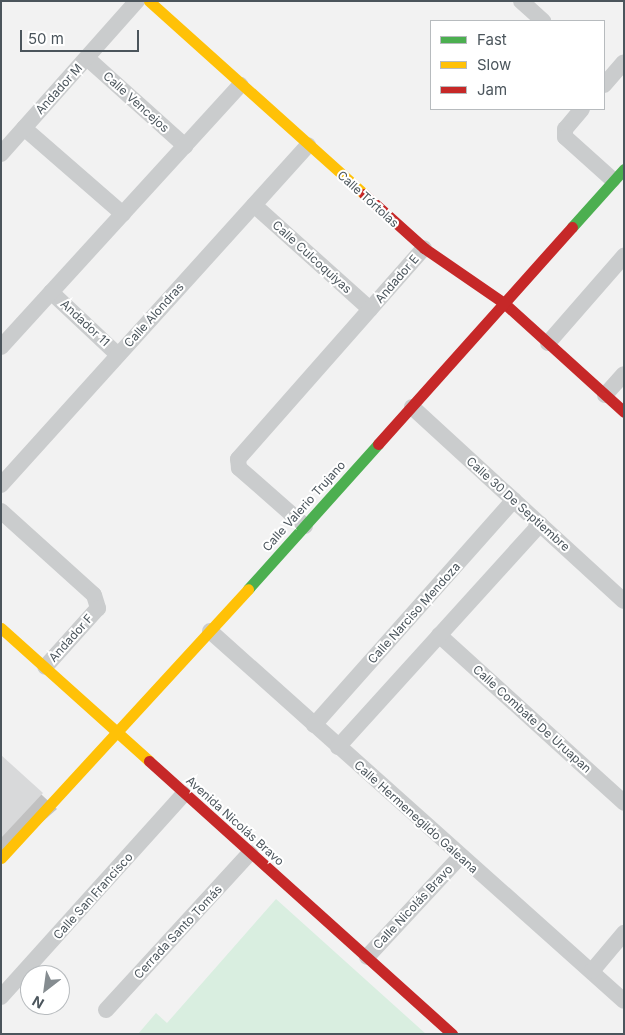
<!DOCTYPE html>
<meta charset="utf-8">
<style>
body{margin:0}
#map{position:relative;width:625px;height:1035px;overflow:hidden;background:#f2f2f2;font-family:Inter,sans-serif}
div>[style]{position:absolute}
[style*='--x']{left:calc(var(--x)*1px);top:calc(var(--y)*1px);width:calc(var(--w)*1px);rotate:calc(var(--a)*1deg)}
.green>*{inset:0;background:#d9eee0}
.shadow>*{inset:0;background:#0003}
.building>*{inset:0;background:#d8d9da}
.street>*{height:16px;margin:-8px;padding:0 8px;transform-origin:8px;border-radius:8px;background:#cacccd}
.fast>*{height:11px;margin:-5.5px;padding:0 5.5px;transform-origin:5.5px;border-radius:5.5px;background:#4caf50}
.slow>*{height:11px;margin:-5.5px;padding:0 5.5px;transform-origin:5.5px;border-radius:5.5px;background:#ffc107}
.jam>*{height:11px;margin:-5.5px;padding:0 5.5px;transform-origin:5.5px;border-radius:5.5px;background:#c62828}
span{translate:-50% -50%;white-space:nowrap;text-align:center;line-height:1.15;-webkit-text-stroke:4px #fff;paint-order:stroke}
.street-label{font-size:12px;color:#4b555c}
.frame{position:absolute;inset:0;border:2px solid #4b555c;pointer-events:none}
.legend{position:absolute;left:430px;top:20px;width:175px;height:90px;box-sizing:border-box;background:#fff;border:1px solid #b7bbbe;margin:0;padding:6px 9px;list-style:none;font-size:15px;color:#4b555c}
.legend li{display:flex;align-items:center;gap:10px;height:25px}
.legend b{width:25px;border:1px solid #b7bbbe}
.north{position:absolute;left:20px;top:965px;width:50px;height:50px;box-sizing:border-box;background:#fff;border:1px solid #b7bbbe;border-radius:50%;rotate:210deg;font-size:14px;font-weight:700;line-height:20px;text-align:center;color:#4b555c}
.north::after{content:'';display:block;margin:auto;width:18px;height:22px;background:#858c90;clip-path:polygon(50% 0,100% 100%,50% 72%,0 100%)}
.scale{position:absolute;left:20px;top:30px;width:119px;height:22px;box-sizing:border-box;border:2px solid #4b555c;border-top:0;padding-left:6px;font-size:15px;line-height:18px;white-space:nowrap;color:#4b555c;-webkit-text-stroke:4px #fff;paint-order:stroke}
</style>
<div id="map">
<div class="green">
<div style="clip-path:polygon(276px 899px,426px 1034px,138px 1034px,156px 1013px,167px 1023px)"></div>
</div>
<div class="shadow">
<div style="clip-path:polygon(1px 757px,57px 809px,1px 858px)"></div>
</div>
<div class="building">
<div style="clip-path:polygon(1px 755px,43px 793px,1px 838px)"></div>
</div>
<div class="street">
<div style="--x:521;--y:1;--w:30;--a:42"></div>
<div style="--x:87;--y:58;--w:132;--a:41.9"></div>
<div style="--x:604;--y:85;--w:30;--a:-49"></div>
<div style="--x:582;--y:109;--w:26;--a:130"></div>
<div style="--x:565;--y:129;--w:8;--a:90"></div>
<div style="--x:565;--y:137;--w:64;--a:41.9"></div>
<div style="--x:24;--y:128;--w:131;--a:41"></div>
<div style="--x:1;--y:154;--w:205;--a:-48.4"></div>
<div style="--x:254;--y:205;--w:156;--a:41.9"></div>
<div style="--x:51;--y:292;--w:92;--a:43.2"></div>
<div style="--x:548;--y:343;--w:116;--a:-48.9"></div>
<div style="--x:1;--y:347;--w:355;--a:-47.6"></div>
<div style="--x:605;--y:395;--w:28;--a:-48"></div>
<div style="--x:412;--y:407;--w:287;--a:42.5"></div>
<div style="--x:1;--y:485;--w:458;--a:-47.9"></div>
<div style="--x:1;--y:511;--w:125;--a:42.1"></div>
<div style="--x:94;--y:595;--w:14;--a:73"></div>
<div style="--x:98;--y:608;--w:79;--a:131.9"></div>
<div style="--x:305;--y:526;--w:88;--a:-138.7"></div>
<div style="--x:239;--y:468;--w:9;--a:-96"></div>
<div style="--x:238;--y:459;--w:281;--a:-48.6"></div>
<div style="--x:210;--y:631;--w:555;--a:41.79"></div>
<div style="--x:439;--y:635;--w:250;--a:42.2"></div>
<div style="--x:314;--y:725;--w:301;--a:-48.4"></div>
<div style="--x:338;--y:747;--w:301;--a:-47.8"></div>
<div style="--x:367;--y:957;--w:137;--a:-47.1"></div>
<div style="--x:592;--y:971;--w:50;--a:-49.9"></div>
<div style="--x:1;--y:997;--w:273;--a:-48"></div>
<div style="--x:106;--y:1010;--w:213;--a:-47.5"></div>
</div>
<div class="fast">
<div style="--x:572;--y:227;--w:78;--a:-48.1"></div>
<div style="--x:248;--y:589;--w:195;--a:-48.1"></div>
</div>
<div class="slow">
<div style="--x:149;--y:1;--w:289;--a:41.9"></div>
<div style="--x:1;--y:628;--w:199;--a:41.9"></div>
<div style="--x:1;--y:858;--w:365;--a:-47.4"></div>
</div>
<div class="jam">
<div style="--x:364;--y:194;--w:81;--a:42"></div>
<div style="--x:424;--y:248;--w:97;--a:34.5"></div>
<div style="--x:504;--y:303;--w:162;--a:42.2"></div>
<div style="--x:378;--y:444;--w:291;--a:-48.2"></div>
<div style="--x:149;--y:761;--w:408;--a:42"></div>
</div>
<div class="street-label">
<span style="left:59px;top:89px;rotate:-48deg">Andador M</span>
<span style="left:136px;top:102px;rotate:42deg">Calle Vencejos</span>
<span style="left:368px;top:199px;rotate:42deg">Calle Tórtolas</span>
<span style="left:312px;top:257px;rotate:42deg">Calle Culcoquiyas</span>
<span style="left:397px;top:279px;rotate:-49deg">Andador E</span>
<span style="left:154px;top:315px;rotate:-48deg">Calle Alondras</span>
<span style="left:85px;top:323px;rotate:43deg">Andador 11</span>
<span style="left:518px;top:504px;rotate:42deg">Calle 30 De Septiembre</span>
<span style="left:304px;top:506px;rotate:-48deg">Calle Valerio Trujano</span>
<span style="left:414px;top:613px;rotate:-48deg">Calle Narciso Mendoza</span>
<span style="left:71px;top:638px;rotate:-48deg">Andador F</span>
<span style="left:532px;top:719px;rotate:42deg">Calle Combate De Uruapan</span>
<span style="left:416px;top:817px;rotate:42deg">Calle Hermenegildo Galeana</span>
<span style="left:235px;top:821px;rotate:42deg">Avenida Nicolás Bravo</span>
<span style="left:93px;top:896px;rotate:-48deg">Calle San Francisco</span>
<span style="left:413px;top:907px;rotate:-47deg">Calle Nicolás Bravo</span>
<span style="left:178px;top:932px;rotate:-47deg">Cerrada Santo Tomás</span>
</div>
<div class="frame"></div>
<ul class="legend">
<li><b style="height:6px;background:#4caf50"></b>Fast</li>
<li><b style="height:6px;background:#ffc107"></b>Slow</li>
<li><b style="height:6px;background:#c62828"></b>Jam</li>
</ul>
<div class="north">N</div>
<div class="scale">50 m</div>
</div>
